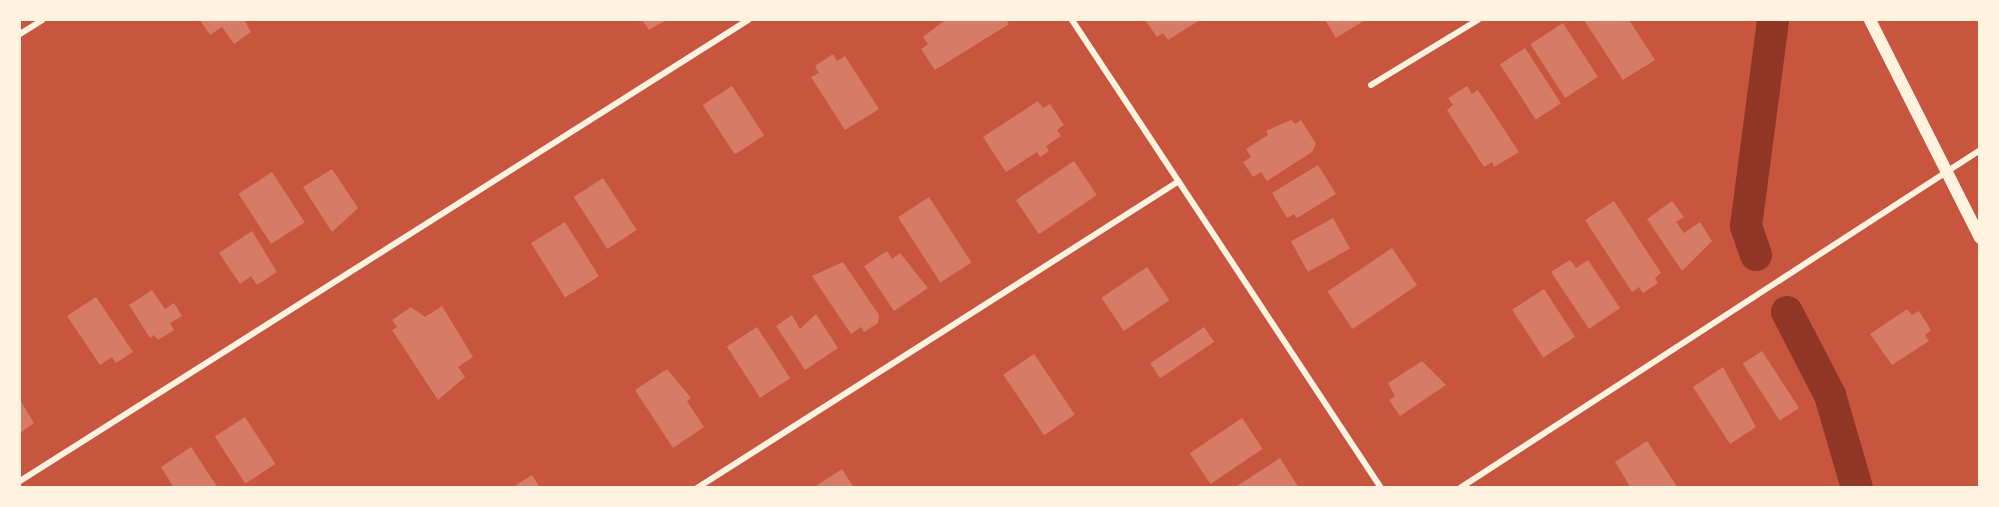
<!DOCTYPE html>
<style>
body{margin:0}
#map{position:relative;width:1999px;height:507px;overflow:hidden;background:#c8553d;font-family:"PT Sans Narrow",sans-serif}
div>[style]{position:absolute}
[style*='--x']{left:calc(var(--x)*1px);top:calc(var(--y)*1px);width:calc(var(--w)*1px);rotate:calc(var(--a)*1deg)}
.canal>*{height:32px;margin:-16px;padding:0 16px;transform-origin:16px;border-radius:16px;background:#8f3625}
.building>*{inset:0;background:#d67c66;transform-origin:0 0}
.minor>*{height:6px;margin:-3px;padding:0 3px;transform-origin:3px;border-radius:3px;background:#fff3e0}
.secondary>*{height:12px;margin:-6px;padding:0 6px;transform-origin:6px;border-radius:6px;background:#fff3e0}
span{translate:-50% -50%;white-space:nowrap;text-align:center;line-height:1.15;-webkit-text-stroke:6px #fff3e0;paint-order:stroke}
.frame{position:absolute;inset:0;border:21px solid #fff3e0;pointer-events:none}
</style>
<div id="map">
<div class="canal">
<div style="--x:1756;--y:255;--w:31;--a:-109"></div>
<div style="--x:1746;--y:226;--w:208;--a:-82.5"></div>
<div style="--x:1787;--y:312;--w:93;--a:62.6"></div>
<div style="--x:1830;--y:395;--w:97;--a:73.8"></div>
</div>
<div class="building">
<div style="clip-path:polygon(200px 20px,244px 20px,251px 32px,234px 44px,222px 27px,210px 35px)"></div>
<div style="clip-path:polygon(642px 20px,666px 20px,649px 30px)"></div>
<div style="clip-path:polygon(945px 20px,1006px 20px,1009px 24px,935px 70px,921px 49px,928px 44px,923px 37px)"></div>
<div style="clip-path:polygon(1145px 20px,1200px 20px,1168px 40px,1163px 33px,1157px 37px)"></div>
<div style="clip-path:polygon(1325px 20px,1365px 20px,1336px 38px)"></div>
<div style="clip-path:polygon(1584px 20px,1629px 20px,1655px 60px,1623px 80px)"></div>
<div style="left:1563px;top:23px;width:64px;height:39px;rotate:57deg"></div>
<div style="left:1525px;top:48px;width:66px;height:30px;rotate:57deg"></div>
<div style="clip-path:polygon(833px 54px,837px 61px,845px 56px,879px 109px,845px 130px,811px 77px,819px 73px,815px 66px)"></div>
<div style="left:732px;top:86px;width:59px;height:35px;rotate:57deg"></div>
<div style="clip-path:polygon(1467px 86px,1472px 94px,1478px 90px,1519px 152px,1494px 167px,1492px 162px,1484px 167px,1447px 110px,1453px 105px,1448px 98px)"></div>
<div style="clip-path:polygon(1038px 101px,1043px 108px,1050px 104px,1064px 125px,1057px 130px,1061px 136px,1046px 146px,1049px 151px,1040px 157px,1037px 152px,1006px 172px,983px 137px)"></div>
<div style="clip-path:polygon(1291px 120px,1295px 124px,1301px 120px,1316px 144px,1312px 152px,1267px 181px,1261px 172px,1253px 177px,1243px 162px,1251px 157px,1246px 149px,1268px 135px,1266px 131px)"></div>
<div style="left:1074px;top:161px;width:41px;height:70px;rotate:56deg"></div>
<div style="clip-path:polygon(1318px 165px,1336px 194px,1297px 218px,1294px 214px,1287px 218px,1272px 193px)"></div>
<div style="clip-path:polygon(332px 169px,358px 208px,332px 232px,303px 187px)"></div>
<div style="left:272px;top:172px;width:60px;height:40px;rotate:57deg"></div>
<div style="left:603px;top:178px;width:62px;height:35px;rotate:57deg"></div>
<div style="left:929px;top:197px;width:78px;height:37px;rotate:57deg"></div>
<div style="clip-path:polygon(1614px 201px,1661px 273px,1655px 278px,1658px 283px,1643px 293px,1639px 287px,1632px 292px,1585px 220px)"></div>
<div style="clip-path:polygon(1672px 201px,1684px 217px,1676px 222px,1684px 233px,1700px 222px,1712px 241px,1682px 271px,1647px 219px)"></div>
<div style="left:1333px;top:218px;width:35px;height:48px;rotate:61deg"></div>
<div style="left:565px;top:222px;width:64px;height:40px;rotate:58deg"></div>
<div style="clip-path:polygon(252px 231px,277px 272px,257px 285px,251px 276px,240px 284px,219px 253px)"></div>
<div style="left:1392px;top:248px;width:45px;height:78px;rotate:56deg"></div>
<div style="clip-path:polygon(887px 251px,892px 259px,900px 253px,928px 288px,894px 311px,864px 266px)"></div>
<div style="clip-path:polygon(1570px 260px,1576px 268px,1588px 260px,1620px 308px,1589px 329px,1551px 272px)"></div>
<div style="clip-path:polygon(843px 262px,879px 315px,878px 323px,864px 332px,861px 327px,851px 334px,812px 276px)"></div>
<div style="left:1147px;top:267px;width:40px;height:55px;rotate:56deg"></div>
<div style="left:1544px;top:289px;width:57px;height:38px;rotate:57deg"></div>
<div style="clip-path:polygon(152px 290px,165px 309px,174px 303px,182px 316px,170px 323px,174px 330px,158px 340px,154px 335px,150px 338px,129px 305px)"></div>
<div style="clip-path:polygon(96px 297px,133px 352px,116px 363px,112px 357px,100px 365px,67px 316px)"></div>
<div style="clip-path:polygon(442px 306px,473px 357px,458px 367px,465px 377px,438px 400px,392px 330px,397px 327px,392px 320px,411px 307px,425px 317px)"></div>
<div style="clip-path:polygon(1907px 309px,1912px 315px,1919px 311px,1931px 330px,1925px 335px,1929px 341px,1892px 365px,1870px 334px)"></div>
<div style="clip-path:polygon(816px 314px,838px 348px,805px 370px,776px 326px,792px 315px,800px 329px)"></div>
<div style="left:757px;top:327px;width:61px;height:36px;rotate:57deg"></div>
<div style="left:1204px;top:327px;width:18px;height:65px;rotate:56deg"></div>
<div style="left:1762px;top:351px;width:68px;height:23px;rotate:57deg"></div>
<div style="left:1034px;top:354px;width:73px;height:37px;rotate:56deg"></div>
<div style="clip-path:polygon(1422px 361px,1446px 385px,1400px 416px,1389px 400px,1395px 396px,1388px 383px)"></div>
<div style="clip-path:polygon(1723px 367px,1756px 427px,1730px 444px,1693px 387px)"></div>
<div style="clip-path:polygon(667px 369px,691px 398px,687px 401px,704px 427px,673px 448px,635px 390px)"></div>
<div style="clip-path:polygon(20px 400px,34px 423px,20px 433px)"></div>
<div style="left:245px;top:417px;width:56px;height:36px;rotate:57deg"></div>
<div style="left:1242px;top:418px;width:37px;height:63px;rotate:56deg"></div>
<div style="clip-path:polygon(1647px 441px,1678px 488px,1631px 488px,1615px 462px)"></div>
<div style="clip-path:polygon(191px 447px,218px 488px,174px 488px,161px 467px)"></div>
<div style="clip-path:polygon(1280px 458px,1299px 488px,1234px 488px)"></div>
<div style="clip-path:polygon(842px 469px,854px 488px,813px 488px)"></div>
<div style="clip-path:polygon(532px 475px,540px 488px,518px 488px,516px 485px)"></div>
</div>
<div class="minor">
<div style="--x:1072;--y:20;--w:561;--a:56.56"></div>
<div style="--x:20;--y:34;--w:26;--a:-32"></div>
<div style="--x:1371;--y:85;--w:125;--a:-31.3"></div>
<div style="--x:20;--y:481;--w:862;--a:-32.34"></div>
<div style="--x:697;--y:488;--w:571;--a:-32.49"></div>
<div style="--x:1460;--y:488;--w:620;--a:-33.02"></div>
</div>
<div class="secondary">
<div style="--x:1870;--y:20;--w:244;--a:63.2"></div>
</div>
<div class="frame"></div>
</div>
